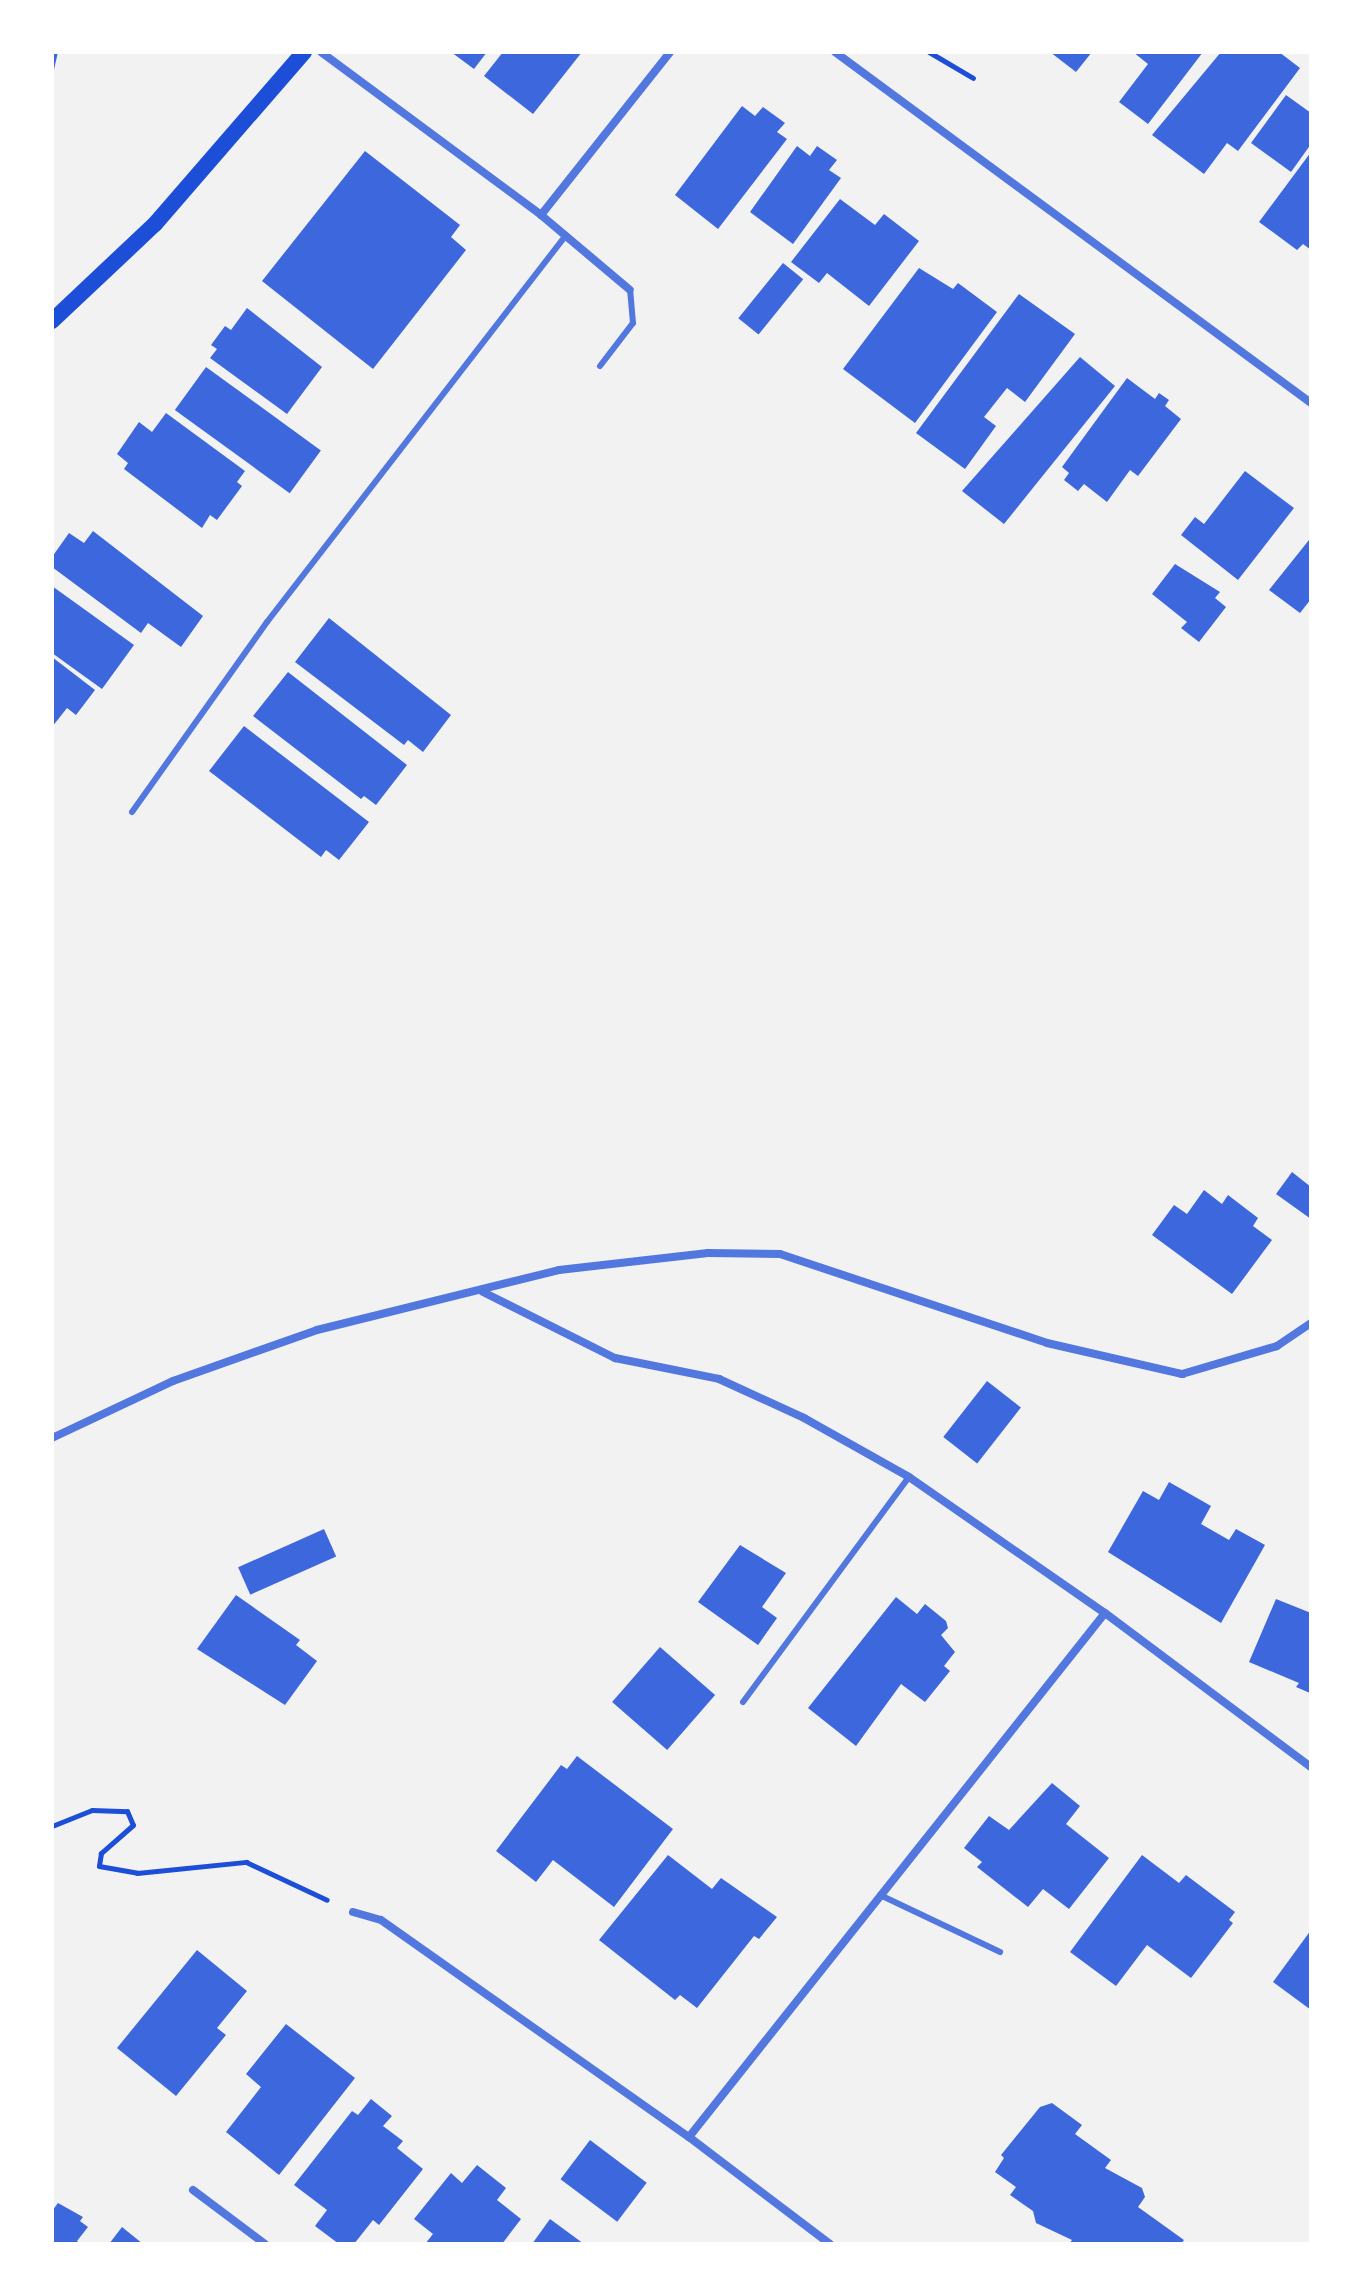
<!DOCTYPE html>
<style>
body{margin:0}
#map{position:relative;width:1363px;height:2296px;overflow:hidden;background:#f2f2f2;font-family:"Space Grotesk",sans-serif}
div>[style]{position:absolute}
[style*='--x']{left:calc(var(--x)*1px);top:calc(var(--y)*1px);width:calc(var(--w)*1px);rotate:calc(var(--a)*1deg)}
.building>*{inset:0;background:#3d67dc;transform-origin:0 0}
.path>*{height:5px;margin:-2.5px;padding:0 2.5px;transform-origin:2.5px;border-radius:2.5px;background:#1d4ed8}
.service>*{height:6px;margin:-3px;padding:0 3px;transform-origin:3px;border-radius:3px;background:#5277de}
.minor>*{height:8px;margin:-4px;padding:0 4px;transform-origin:4px;border-radius:4px;background:#5277de}
.secondary>*{height:16px;margin:-8px;padding:0 8px;transform-origin:8px;border-radius:8px;background:#1d4ed8}
span{translate:-50% -50%;white-space:nowrap;text-align:center;line-height:1.15;-webkit-text-stroke:8px #fff;paint-order:stroke}
.frame{position:absolute;inset:0;border:54px solid #fff;pointer-events:none}
</style>
<div id="map">
<div class="building">
<div style="clip-path:polygon(52px 52px,58px 52px,53px 74px,52px 73px)"></div>
<div style="clip-path:polygon(451px 52px,487px 52px,474px 69px)"></div>
<div style="clip-path:polygon(503px 52px,582px 52px,533px 114px,484px 76px)"></div>
<div style="clip-path:polygon(1050px 52px,1092px 52px,1076px 72px)"></div>
<div style="clip-path:polygon(1133px 52px,1203px 52px,1148px 124px,1119px 102px,1148px 64px)"></div>
<div style="clip-path:polygon(1221px 52px,1279px 52px,1300px 68px,1238px 151px,1227px 143px,1204px 174px,1152px 135px)"></div>
<div style="clip-path:polygon(1286px 95px,1311px 113px,1311px 144px,1291px 172px,1251px 143px)"></div>
<div style="clip-path:polygon(742px 106px,755px 116px,763px 107px,785px 123px,777px 132px,787px 139px,718px 229px,675px 195px)"></div>
<div style="clip-path:polygon(797px 146px,810px 156px,817px 146px,837px 160px,829px 170px,841px 178px,793px 244px,750px 212px)"></div>
<div style="clip-path:polygon(365px 151px,460px 225px,451px 237px,466px 250px,373px 369px,262px 281px)"></div>
<div style="clip-path:polygon(1311px 152px,1311px 250px,1303px 244px,1297px 250px,1259px 222px)"></div>
<div style="clip-path:polygon(840px 199px,875px 225px,884px 214px,919px 241px,869px 306px,827px 273px,819px 283px,791px 262px)"></div>
<div style="left:783px;top:263px;width:26px;height:71px;rotate:39deg"></div>
<div style="clip-path:polygon(919px 268px,953px 289px,958px 283px,997px 312px,915px 423px,843px 369px)"></div>
<div style="clip-path:polygon(1019px 294px,1075px 334px,1025px 402px,1007px 388px,984px 417px,996px 426px,965px 469px,916px 433px)"></div>
<div style="clip-path:polygon(247px 308px,322px 367px,287px 414px,210px 358px,217px 349px,211px 345px,225px 326px,231px 330px)"></div>
<div style="clip-path:polygon(1080px 357px,1115px 386px,1004px 524px,962px 491px)"></div>
<div style="left:206px;top:367px;width:142px;height:53px;rotate:36deg"></div>
<div style="clip-path:polygon(1127px 378px,1155px 399px,1159px 393px,1169px 400px,1165px 406px,1181px 419px,1138px 476px,1130px 470px,1107px 502px,1084px 484px,1078px 491px,1064px 480px,1069px 473px,1062px 467px)"></div>
<div style="clip-path:polygon(166px 413px,245px 471px,237px 482px,242px 486px,217px 520px,210px 515px,202px 528px,124px 469px,128px 463px,117px 454px,139px 422px,152px 432px)"></div>
<div style="clip-path:polygon(1245px 471px,1294px 508px,1238px 580px,1181px 535px,1195px 517px,1204px 524px)"></div>
<div style="clip-path:polygon(93px 531px,203px 616px,181px 647px,148px 623px,141px 633px,52px 567px,52px 557px,69px 533px,84px 543px)"></div>
<div style="clip-path:polygon(1309px 540px,1311px 599px,1300px 613px,1269px 590px)"></div>
<div style="clip-path:polygon(1175px 564px,1220px 592px,1215px 598px,1226px 607px,1199px 642px,1181px 628px,1187px 622px,1152px 594px)"></div>
<div style="clip-path:polygon(52px 586px,134px 645px,102px 689px,52px 653px)"></div>
<div style="clip-path:polygon(329px 618px,451px 715px,423px 752px,408px 740px,404px 745px,295px 662px)"></div>
<div style="clip-path:polygon(52px 657px,95px 690px,76px 715px,67px 708px,52px 727px)"></div>
<div style="clip-path:polygon(288px 672px,407px 765px,376px 805px,364px 796px,361px 799px,253px 716px)"></div>
<div style="clip-path:polygon(244px 726px,369px 822px,339px 860px,326px 850px,321px 857px,209px 771px)"></div>
<div style="clip-path:polygon(1292px 1172px,1311px 1187px,1311px 1219px,1276px 1194px)"></div>
<div style="clip-path:polygon(1204px 1190px,1222px 1204px,1228px 1195px,1258px 1218px,1253px 1226px,1272px 1240px,1232px 1294px,1152px 1235px,1174px 1205px,1187px 1214px)"></div>
<div style="left:987px;top:1381px;width:43px;height:71px;rotate:38deg"></div>
<div style="clip-path:polygon(1169px 1482px,1211px 1506px,1201px 1524px,1229px 1540px,1236px 1529px,1265px 1545px,1221px 1623px,1108px 1552px,1143px 1491px,1159px 1500px)"></div>
<div style="left:324px;top:1529px;width:30px;height:94px;rotate:66deg"></div>
<div style="clip-path:polygon(740px 1545px,786px 1573px,762px 1607px,777px 1618px,758px 1645px,698px 1602px)"></div>
<div style="clip-path:polygon(236px 1595px,300px 1640px,296px 1645px,317px 1661px,285px 1705px,197px 1649px)"></div>
<div style="clip-path:polygon(896px 1597px,917px 1614px,925px 1604px,946px 1621px,948px 1628px,941px 1635px,955px 1652px,944px 1666px,950px 1671px,925px 1702px,901px 1684px,856px 1746px,808px 1708px)"></div>
<div style="clip-path:polygon(1276px 1599px,1311px 1613px,1310px 1693px,1296px 1687px,1299px 1683px,1249px 1662px)"></div>
<div style="left:660px;top:1647px;width:73px;height:73px;rotate:41deg"></div>
<div style="clip-path:polygon(577px 1756px,673px 1829px,614px 1907px,553px 1860px,536px 1882px,496px 1851px,561px 1765px,567px 1769px)"></div>
<div style="clip-path:polygon(1052px 1783px,1080px 1806px,1066px 1824px,1109px 1858px,1069px 1909px,1043px 1889px,1028px 1907px,977px 1867px,982px 1862px,964px 1848px,989px 1816px,1009px 1830px)"></div>
<div style="clip-path:polygon(668px 1855px,712px 1889px,721px 1878px,777px 1917px,759px 1939px,754px 1936px,697px 2008px,680px 1995px,675px 2000px,599px 1940px)"></div>
<div style="clip-path:polygon(1142px 1855px,1179px 1883px,1186px 1875px,1235px 1912px,1229px 1920px,1233px 1923px,1191px 1978px,1147px 1945px,1116px 1986px,1070px 1952px)"></div>
<div style="clip-path:polygon(1311px 1930px,1311px 2010px,1273px 1982px)"></div>
<div style="clip-path:polygon(197px 1950px,247px 1991px,217px 2028px,226px 2035px,176px 2096px,117px 2048px)"></div>
<div style="clip-path:polygon(286px 2024px,355px 2078px,279px 2175px,226px 2132px,261px 2087px,246px 2074px)"></div>
<div style="clip-path:polygon(371px 2099px,392px 2116px,383px 2126px,403px 2141px,397px 2148px,423px 2169px,379px 2225px,373px 2220px,354px 2244px,339px 2244px,315px 2226px,327px 2210px,294px 2185px,352px 2111px,358px 2115px)"></div>
<div style="clip-path:polygon(1052px 2103px,1082px 2125px,1075px 2134px,1111px 2160px,1105px 2168px,1142px 2188px,1145px 2197px,1138px 2207px,1184px 2240px,1181px 2244px,1069px 2244px,1072px 2240px,1036px 2223px,1033px 2211px,1010px 2195px,1016px 2187px,995px 2172px,1004px 2158px,1001px 2155px,1040px 2107px)"></div>
<div style="left:590px;top:2140px;width:71px;height:49px;rotate:37deg"></div>
<div style="clip-path:polygon(477px 2165px,506px 2188px,497px 2200px,521px 2219px,502px 2244px,425px 2244px,433px 2234px,414px 2219px,451px 2173px,462px 2183px)"></div>
<div style="clip-path:polygon(58px 2203px,83px 2217px,80px 2221px,88px 2227px,77px 2241px,81px 2244px,52px 2244px,52px 2211px)"></div>
<div style="clip-path:polygon(550px 2219px,584px 2244px,532px 2244px)"></div>
<div style="clip-path:polygon(122px 2227px,143px 2244px,109px 2244px)"></div>
</div>
<div class="path">
<div style="--x:929;--y:52;--w:51;--a:30.6"></div>
<div style="--x:52;--y:1826;--w:43;--a:-21.8"></div>
<div style="--x:92;--y:1810;--w:35;--a:2"></div>
<div style="--x:127;--y:1811;--w:15;--a:67"></div>
<div style="--x:133;--y:1825;--w:43;--a:138.8"></div>
<div style="--x:101;--y:1853;--w:13;--a:99"></div>
<div style="--x:99;--y:1866;--w:39;--a:10"></div>
<div style="--x:137;--y:1873;--w:110;--a:-5.8"></div>
<div style="--x:246;--y:1862;--w:89;--a:25.1"></div>
</div>
<div class="service">
<div style="--x:600;--y:366;--w:54;--a:-52.5"></div>
<div style="--x:633;--y:323;--w:33;--a:-95"></div>
<div style="--x:132;--y:812;--w:233;--a:-54.6"></div>
<div style="--x:267;--y:622;--w:489;--a:-52.3"></div>
<div style="--x:743;--y:1702;--w:280;--a:-53.6"></div>
<div style="--x:880;--y:1895;--w:133;--a:25.4"></div>
</div>
<div class="minor">
<div style="--x:321;--y:52;--w:274;--a:36.5"></div>
<div style="--x:541;--y:215;--w:116;--a:40.1"></div>
<div style="--x:835;--y:52;--w:591;--a:36.4"></div>
<div style="--x:541;--y:215;--w:208;--a:-51.6"></div>
<div style="--x:483;--y:1292;--w:148;--a:26.6"></div>
<div style="--x:615;--y:1358;--w:106;--a:11.4"></div>
<div style="--x:719;--y:1379;--w:94;--a:24.6"></div>
<div style="--x:804;--y:1418;--w:120;--a:29.3"></div>
<div style="--x:909;--y:1477;--w:239;--a:34.8"></div>
<div style="--x:1105;--y:1613;--w:257;--a:36.8"></div>
<div style="--x:52;--y:1438;--w:134;--a:-25.2"></div>
<div style="--x:173;--y:1381;--w:153;--a:-19.5"></div>
<div style="--x:317;--y:1330;--w:249;--a:-13.9"></div>
<div style="--x:559;--y:1270;--w:150;--a:-6.5"></div>
<div style="--x:708;--y:1253;--w:72;--a:0.8"></div>
<div style="--x:780;--y:1254;--w:281;--a:18.4"></div>
<div style="--x:1047;--y:1343;--w:139;--a:12.9"></div>
<div style="--x:1182;--y:1374;--w:99;--a:-16.4"></div>
<div style="--x:1277;--y:1346;--w:41;--a:-34.1"></div>
<div style="--x:353;--y:1912;--w:29;--a:16"></div>
<div style="--x:381;--y:1920;--w:377;--a:35.2"></div>
<div style="--x:689;--y:2137;--w:177;--a:37.2"></div>
<div style="--x:689;--y:2137;--w:669;--a:-51.55"></div>
<div style="--x:193;--y:2190;--w:90;--a:36.9"></div>
</div>
<div class="secondary">
<div style="--x:52;--y:321;--w:141;--a:-43.3"></div>
<div style="--x:155;--y:224;--w:228;--a:-49.1"></div>
</div>
<div class="frame"></div>
</div>
